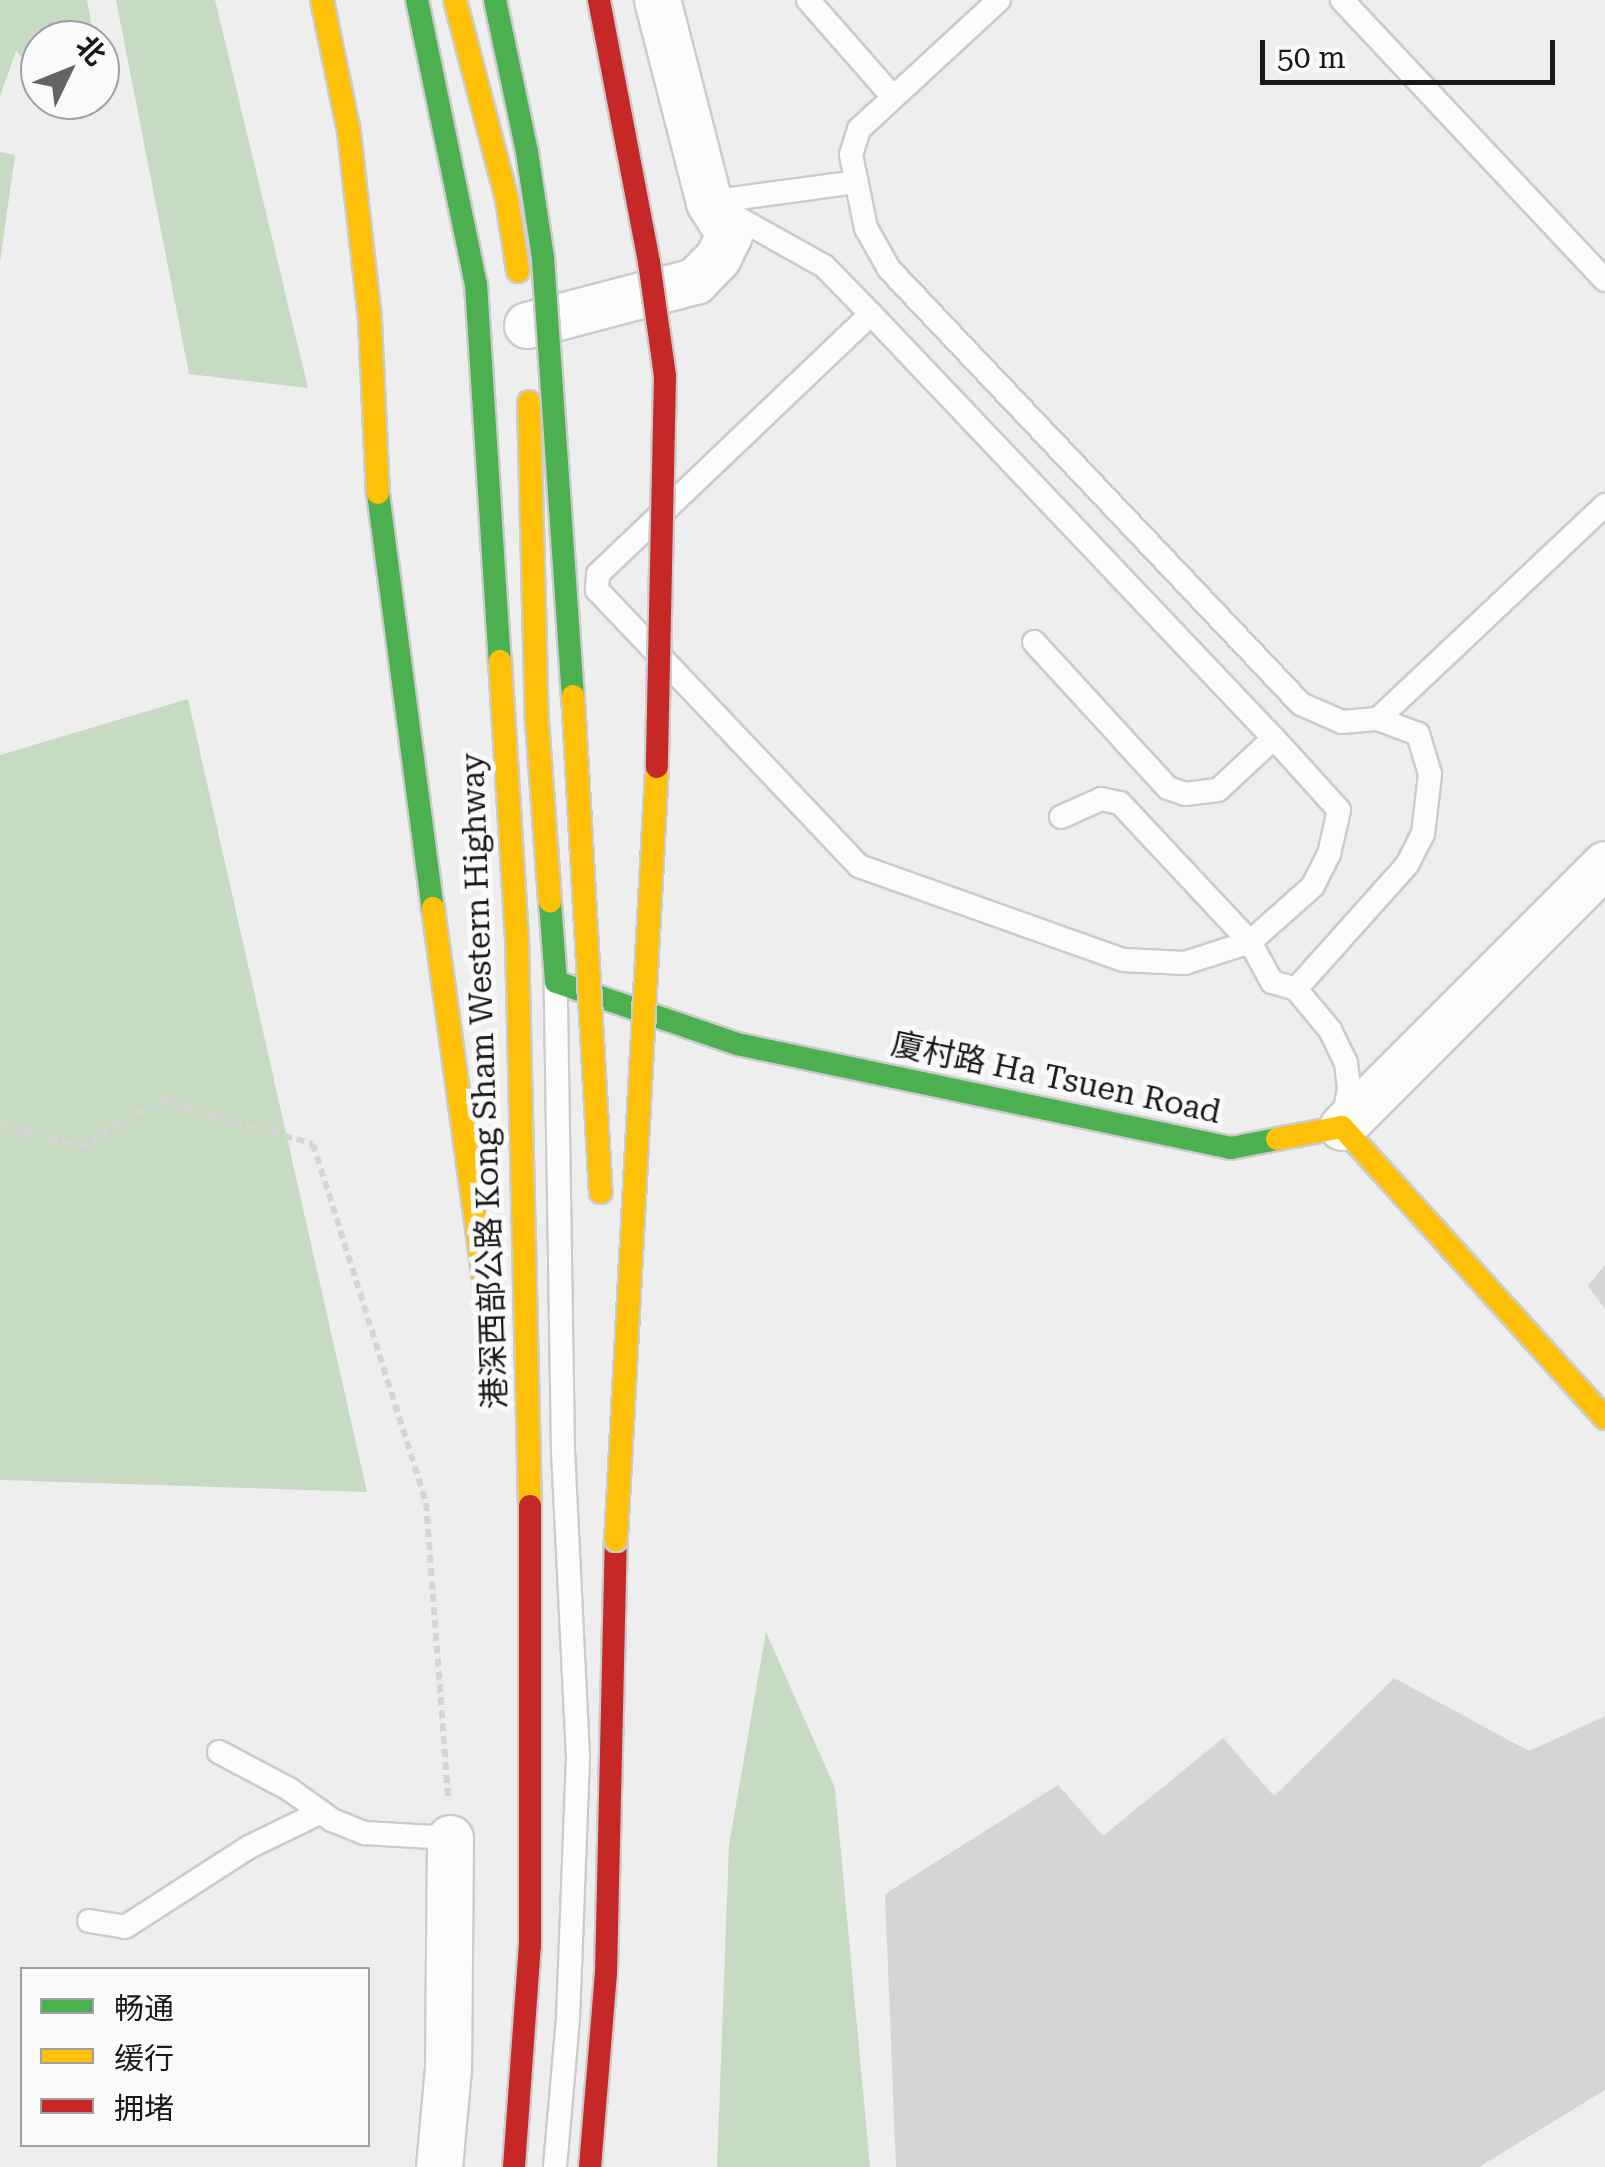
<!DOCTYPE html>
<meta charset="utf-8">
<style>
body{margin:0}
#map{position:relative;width:1605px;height:2167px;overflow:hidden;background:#eeeeef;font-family:"Roboto Serif","Noto Sans SC",serif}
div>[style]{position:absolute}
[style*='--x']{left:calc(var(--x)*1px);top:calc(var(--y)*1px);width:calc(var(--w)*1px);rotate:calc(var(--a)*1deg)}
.green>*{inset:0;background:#c6dbc1}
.building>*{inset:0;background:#d5d5d6}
.path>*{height:6px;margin-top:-3px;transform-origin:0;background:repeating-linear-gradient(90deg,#d5d5d6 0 8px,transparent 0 13px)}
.roads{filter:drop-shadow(2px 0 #cccccd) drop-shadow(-2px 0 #cccccd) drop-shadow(0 2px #cccccd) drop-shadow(0 -2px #cccccd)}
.lane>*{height:22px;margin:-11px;padding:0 11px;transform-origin:11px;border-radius:11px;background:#fcfcfd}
.street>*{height:45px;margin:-22.5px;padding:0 22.5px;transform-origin:22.5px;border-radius:22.5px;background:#fcfcfd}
.fast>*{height:22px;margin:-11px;padding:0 11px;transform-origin:11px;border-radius:11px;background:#4caf50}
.slow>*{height:22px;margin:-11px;padding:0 11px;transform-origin:11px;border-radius:11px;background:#ffc107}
.jam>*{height:22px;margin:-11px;padding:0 11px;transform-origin:11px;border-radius:11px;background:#c62828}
.bridges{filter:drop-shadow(2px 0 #cccccd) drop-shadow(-2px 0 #cccccd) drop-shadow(0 2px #cccccd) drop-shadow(0 -2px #cccccd)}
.fast-bridge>*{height:22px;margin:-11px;padding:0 11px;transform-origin:11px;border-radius:11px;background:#4caf50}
.slow-bridge>*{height:22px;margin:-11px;padding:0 11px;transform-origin:11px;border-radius:11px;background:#ffc107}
.jam-bridge>*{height:22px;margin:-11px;padding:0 11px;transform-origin:11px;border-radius:11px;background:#c62828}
span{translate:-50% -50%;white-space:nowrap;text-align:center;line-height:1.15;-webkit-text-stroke:10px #fafafd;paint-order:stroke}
.street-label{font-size:32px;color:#19191a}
.legend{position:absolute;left:20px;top:1967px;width:350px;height:180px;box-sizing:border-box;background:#fafafd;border:2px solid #a0a0a2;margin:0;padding:12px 18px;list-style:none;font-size:30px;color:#19191a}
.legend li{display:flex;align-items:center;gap:20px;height:50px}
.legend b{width:50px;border:2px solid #a0a0a2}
.north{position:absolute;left:20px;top:20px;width:100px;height:100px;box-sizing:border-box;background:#fafafd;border:2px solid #a0a0a2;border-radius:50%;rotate:47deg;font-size:28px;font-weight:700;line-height:40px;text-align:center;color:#19191a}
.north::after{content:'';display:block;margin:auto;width:35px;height:45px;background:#646465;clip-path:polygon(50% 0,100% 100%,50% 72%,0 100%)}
.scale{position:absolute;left:1260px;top:40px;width:295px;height:45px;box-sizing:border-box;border:5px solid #19191a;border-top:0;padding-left:12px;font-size:30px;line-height:35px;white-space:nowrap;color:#19191a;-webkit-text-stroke:8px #fafafd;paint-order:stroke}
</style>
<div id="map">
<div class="green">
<div style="clip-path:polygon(0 0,87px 0,94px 40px,40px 40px,40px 76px,16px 51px,0 96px)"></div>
<div style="clip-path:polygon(116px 0,215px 0,308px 388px,189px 374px)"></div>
<div style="clip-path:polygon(0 152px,15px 155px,0 262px)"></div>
<div style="clip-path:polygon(188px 699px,367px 1492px,0 1480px,0 755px)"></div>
<div style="clip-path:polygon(766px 1632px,835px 1788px,870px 2167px,717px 2167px,729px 1845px)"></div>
</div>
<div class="building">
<div style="clip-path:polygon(1605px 1265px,1605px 1309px,1588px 1286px)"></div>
<div style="clip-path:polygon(1394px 1678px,1529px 1751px,1605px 1716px,1605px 2090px,1479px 2167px,896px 2167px,885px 1894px,1058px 1785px,1103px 1836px,1223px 1738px,1274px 1796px)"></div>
</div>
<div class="path">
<div style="--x:0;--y:1124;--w:83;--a:16"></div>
<div style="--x:80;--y:1147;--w:92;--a:-30.7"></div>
<div style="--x:159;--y:1100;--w:160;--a:15.9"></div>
<div style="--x:313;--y:1144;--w:376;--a:72.5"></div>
<div style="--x:426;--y:1503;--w:297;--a:85.7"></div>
</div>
<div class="roads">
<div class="lane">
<div style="--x:808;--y:0;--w:128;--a:48.8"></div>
<div style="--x:999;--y:0;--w:190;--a:137.3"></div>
<div style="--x:859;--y:129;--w:27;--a:107"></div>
<div style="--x:851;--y:155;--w:75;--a:78.4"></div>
<div style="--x:866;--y:228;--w:47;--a:60.7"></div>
<div style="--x:889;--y:269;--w:599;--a:46.56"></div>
<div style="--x:1301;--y:704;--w:45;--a:23.7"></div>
<div style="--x:1342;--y:722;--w:36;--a:-5"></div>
<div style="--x:1378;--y:719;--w:312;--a:-43.3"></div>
<div style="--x:1342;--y:0;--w:384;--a:46.8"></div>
<div style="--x:709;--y:202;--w:148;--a:-7.7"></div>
<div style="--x:722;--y:209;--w:117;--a:29.2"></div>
<div style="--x:824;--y:266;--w:67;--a:45.6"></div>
<div style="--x:871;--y:314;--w:597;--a:46.49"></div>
<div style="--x:1282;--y:747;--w:85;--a:47.9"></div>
<div style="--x:1339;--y:810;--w:45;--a:102.8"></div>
<div style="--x:1329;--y:854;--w:36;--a:117"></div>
<div style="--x:1313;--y:886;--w:84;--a:138.4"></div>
<div style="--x:1250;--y:942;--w:68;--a:162.1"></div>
<div style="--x:1185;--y:963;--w:62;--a:-177.2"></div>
<div style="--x:1123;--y:960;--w:280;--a:-160.4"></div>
<div style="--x:859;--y:866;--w:381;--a:-133.5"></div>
<div style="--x:597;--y:590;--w:16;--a:-86"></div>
<div style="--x:598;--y:574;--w:377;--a:-43.6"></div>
<div style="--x:1034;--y:642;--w:198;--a:47.5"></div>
<div style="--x:1168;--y:788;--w:18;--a:19"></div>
<div style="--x:1185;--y:794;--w:33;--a:-7"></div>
<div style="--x:1218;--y:790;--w:76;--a:-42.9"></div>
<div style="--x:1061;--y:817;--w:44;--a:-24.2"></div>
<div style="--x:1101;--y:799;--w:19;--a:12"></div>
<div style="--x:1120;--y:803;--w:190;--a:46.9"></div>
<div style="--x:1250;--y:942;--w:46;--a:61.2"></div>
<div style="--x:1272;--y:982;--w:25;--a:16"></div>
<div style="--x:1296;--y:989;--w:53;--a:50.3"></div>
<div style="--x:1330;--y:1030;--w:37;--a:64"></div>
<div style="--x:1346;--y:1063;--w:26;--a:83"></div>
<div style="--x:1349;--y:1089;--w:31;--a:101"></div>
<div style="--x:1296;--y:989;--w:166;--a:-48.2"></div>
<div style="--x:1407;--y:865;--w:35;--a:-63"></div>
<div style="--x:1423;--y:834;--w:60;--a:-83.3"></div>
<div style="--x:1430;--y:774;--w:42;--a:-106.7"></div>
<div style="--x:1418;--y:734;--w:43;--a:-159.4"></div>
<div style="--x:219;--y:1752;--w:79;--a:27.9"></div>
<div style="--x:289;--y:1789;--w:53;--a:35.8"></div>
<div style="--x:332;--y:1820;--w:35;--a:22"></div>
<div style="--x:365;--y:1833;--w:85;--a:3.4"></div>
<div style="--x:89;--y:1921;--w:36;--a:9"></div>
<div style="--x:125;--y:1927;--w:148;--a:-32.8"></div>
<div style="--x:249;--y:1847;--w:80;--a:-25.9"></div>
<div style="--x:555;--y:2167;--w:150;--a:-85"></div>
<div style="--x:568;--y:2018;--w:261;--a:-87.8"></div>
<div style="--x:578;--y:1757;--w:307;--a:-92.8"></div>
<div style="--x:563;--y:1450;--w:468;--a:-90.9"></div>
</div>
<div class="street">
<div style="--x:527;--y:325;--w:174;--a:-14.7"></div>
<div style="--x:695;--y:281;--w:33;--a:-46"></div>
<div style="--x:718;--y:257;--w:25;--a:-64"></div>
<div style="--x:729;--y:234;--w:38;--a:-122"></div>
<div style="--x:709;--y:202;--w:209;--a:-104.4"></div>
<div style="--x:1342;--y:1127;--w:372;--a:-45"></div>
<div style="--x:439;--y:2167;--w:98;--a:-84.8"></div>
<div style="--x:448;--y:2069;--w:231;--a:-89.5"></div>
</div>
<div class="fast">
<div style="--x:417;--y:0;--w:290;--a:78.3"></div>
<div style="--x:476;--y:284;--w:378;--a:86.4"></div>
<div style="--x:378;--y:493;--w:419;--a:82.5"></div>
<div style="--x:550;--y:902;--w:80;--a:85.7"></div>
<div style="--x:556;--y:982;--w:191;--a:18.9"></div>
<div style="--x:737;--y:1044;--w:505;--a:11.89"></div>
<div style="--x:1231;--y:1148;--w:47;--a:-11.1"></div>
</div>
<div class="slow">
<div style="--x:322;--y:0;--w:135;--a:78.4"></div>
<div style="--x:349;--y:132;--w:189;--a:83.6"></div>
<div style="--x:370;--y:320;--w:173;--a:87.4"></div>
<div style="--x:455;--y:0;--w:207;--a:75.4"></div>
<div style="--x:507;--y:200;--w:72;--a:81.2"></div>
<div style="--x:529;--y:402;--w:318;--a:88.6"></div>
<div style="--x:537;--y:720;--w:182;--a:85.9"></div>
<div style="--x:500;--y:661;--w:278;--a:86.5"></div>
<div style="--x:517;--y:938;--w:568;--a:88.69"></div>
<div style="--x:433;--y:908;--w:479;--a:82.2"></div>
<div style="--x:1277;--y:1139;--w:66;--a:-10.5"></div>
<div style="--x:1342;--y:1127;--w:392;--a:47.9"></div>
</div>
<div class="jam">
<div style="--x:514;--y:2167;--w:222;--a:-85.9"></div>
<div style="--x:530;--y:1946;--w:440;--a:-90"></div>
<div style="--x:590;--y:2167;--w:195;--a:-85.3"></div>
<div style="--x:606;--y:1973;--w:433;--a:-88.7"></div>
</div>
</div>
<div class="bridges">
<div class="fast-bridge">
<div style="--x:495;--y:0;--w:155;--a:78.1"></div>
<div style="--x:527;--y:152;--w:107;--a:81.4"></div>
<div style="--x:543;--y:258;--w:439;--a:86.1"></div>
</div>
<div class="slow-bridge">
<div style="--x:573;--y:696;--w:497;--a:86.8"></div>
<div style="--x:616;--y:1540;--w:774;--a:-86.96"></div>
</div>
<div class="jam-bridge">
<div style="--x:599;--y:0;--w:267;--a:79.2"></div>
<div style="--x:649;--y:262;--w:115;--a:82"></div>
<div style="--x:665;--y:376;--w:391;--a:91.2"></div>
</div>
</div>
<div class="street-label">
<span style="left:1056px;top:1078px;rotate:12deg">廈村路 Ha Tsuen Road</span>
<span style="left:484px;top:1081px;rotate:-92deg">港深西部公路 Kong Sham Western Highway</span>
</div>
<ul class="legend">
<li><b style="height:12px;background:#4caf50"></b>畅通</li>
<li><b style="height:12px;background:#ffc107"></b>缓行</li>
<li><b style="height:12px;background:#c62828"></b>拥堵</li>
</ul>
<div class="north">北</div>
<div class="scale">50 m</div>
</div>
